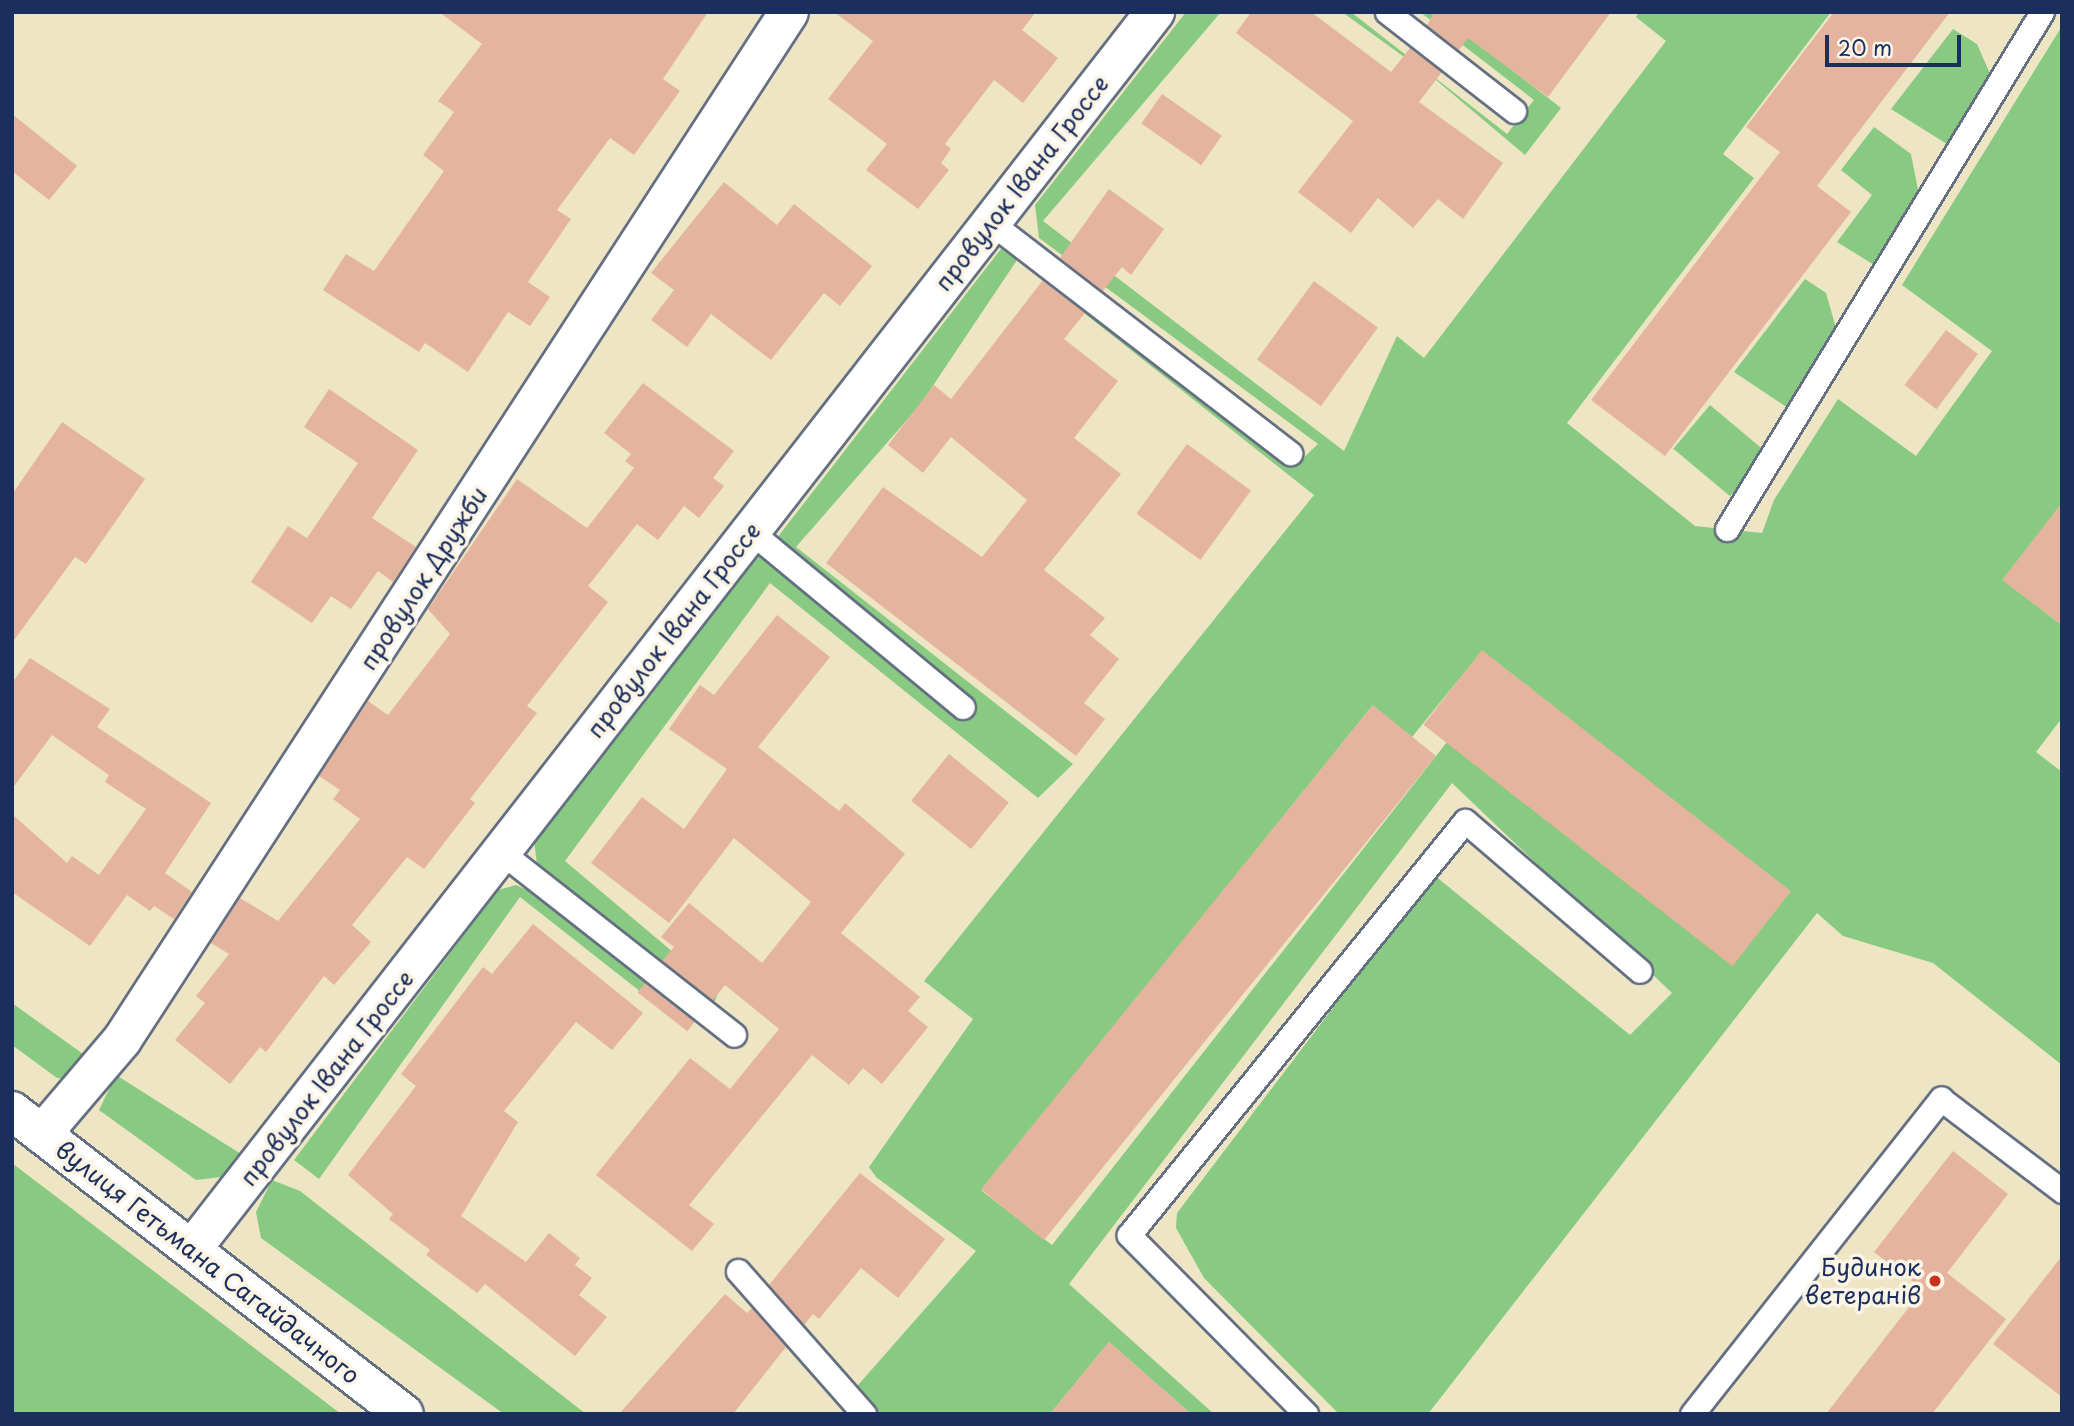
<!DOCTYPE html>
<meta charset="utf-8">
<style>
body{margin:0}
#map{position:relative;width:2074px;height:1426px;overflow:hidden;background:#eee5c5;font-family:"Playpen Sans",sans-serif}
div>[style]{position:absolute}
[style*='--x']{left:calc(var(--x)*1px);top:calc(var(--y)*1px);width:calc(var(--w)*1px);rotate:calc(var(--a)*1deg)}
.green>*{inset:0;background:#89ca82;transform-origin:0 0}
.building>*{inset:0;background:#e5b49e;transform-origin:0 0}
.roads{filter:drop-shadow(2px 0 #656f82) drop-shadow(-2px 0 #656f82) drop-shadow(0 2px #656f82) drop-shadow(0 -2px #656f82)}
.lane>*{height:23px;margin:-11.5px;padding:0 11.5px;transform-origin:11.5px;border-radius:11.5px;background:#fff}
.street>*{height:38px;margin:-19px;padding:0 19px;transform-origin:19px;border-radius:19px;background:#fff}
.secondary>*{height:38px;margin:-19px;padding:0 19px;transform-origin:19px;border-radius:19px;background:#fff}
.dots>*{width:19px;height:19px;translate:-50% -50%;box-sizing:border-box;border:4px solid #fcf5e5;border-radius:50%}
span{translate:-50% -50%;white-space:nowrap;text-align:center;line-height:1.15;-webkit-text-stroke:7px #fcf5e5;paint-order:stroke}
.street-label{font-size:24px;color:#1b2f5e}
.poi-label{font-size:24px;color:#1b2f5e}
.right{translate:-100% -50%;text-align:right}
.frame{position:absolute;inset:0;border:14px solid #1b2f5e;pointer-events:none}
.scale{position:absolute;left:1825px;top:35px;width:136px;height:32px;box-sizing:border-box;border:4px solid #1b2f5e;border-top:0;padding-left:9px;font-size:21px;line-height:24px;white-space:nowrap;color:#1b2f5e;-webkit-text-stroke:5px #fcf5e5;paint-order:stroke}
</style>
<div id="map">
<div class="green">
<div style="clip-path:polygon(evenodd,1186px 12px,1221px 12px,1043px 221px,1344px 451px,1397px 336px,1424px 358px,1666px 41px,1636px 17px,1639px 12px,1831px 12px,1723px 154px,1754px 178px,1567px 423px,1695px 526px,1762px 533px,1774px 500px,1838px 399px,1916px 456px,1992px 351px,1902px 285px,2062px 26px,2062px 503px,2003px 580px,2059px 623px,2062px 620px,2062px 718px,2036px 752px,2062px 772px,2062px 1065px,1933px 963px,1843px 936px,1817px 913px,1428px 1414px,1339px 1414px,1204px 1278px,1176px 1228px,1177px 1213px,1434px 875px,1630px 1035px,1672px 993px,1452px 783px,1069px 1284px,1214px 1414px,1191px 1414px,1109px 1342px,1050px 1414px,871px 1414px,851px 1393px,976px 1251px,876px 1177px,869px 1167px,973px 1019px,924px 981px,1314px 495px,1017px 260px,920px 405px,796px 547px,1073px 764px,1038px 798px,770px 583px,565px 861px,719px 991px,714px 1003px,537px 865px,534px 840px,762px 549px,966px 719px,976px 708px,777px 538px,1007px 241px,1296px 465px,1318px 444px,1039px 238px,1035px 205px,1186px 12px,1482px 651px,1447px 742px,1052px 1245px,982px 1191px,1372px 706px,1412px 737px,1482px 651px)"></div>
<div style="clip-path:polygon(1342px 12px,1351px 12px,1507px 134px,1534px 100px,1420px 12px,1437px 12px,1561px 108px,1525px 155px,1436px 80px)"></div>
<div style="clip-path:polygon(1953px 29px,1977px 44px,1991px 76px,1950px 146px,1891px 109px)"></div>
<div style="clip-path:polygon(1874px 127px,1911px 154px,1920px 200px,1879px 268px,1837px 242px,1872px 195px,1841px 170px)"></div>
<div style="clip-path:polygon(1805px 279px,1826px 293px,1838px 335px,1794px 412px,1734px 372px)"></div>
<div style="left:1710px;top:405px;width:74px;height:57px;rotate:40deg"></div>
<div style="clip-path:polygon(516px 885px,541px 896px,668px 996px,660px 1007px,520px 897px,319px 1179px,294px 1160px,498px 890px)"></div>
<div style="clip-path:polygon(12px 1003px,90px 1059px,70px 1079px,57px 1078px,12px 1045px)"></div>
<div style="clip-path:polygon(116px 1075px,241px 1154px,221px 1177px,196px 1180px,99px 1110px)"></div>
<div style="clip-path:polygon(12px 1163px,341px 1414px,12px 1414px)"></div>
<div style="clip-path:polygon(272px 1180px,300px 1191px,586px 1414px,504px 1414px,261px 1238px,256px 1212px)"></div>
</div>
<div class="building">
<div style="clip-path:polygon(439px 12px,708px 12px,663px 79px,680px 91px,634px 155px,610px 138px,557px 210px,571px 219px,528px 282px,550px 297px,530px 326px,508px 312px,468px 372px,425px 343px,419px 352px,323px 290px,346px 254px,374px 271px,444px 171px,423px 155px,454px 112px,438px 101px,482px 44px)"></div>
<div style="clip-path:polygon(834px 12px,1036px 12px,1022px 30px,1058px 58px,1023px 103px,994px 80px,945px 144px,951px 149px,941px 163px,949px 170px,918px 209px,866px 170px,887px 144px,828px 99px,873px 41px)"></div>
<div style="clip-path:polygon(1251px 12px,1311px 12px,1391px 72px,1410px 48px,1442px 72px,1419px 102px,1503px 163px,1463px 219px,1438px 199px,1413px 228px,1378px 198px,1351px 233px,1298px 192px,1353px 121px,1236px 33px)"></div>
<div style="clip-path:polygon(1434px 12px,1611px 12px,1548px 97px,1468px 38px,1459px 50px,1427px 26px)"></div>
<div style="clip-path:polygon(1834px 12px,1950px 12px,1817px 186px,1851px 212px,1665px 456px,1591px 400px,1780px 152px,1746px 127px)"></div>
<div style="left:1162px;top:94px;width:73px;height:36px;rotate:35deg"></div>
<div style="clip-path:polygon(12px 114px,77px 166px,49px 200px,12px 171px)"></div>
<div style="clip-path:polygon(724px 182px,777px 225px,794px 204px,872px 266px,840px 306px,824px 293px,771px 360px,711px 314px,687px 347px,651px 320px,674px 290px,651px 273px)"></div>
<div style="clip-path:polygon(1109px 189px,1164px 229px,1131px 275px,1122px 267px,1103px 291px,1060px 258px)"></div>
<div style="clip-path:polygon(1043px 280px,1085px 313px,1064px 339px,1118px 381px,1074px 438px,1121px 474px,1044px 570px,1105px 618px,1090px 635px,1119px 659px,1084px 703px,1105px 719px,1076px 756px,826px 563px,883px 487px,982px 557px,1027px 500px,951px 437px,923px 473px,888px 445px,934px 385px,951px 399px)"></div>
<div style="left:1314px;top:281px;width:79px;height:97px;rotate:36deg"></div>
<div style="left:1946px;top:330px;width:40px;height:69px;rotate:37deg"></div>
<div style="clip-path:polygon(643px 383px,734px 451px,713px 478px,724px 486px,699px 518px,684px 506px,658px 540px,637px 524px,588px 586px,608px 602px,527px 706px,537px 713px,470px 799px,475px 803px,424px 869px,407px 857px,352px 925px,371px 942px,334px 985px,324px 976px,266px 1052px,260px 1047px,230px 1084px,175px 1040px,205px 1003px,196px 996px,229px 954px,211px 943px,240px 898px,278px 921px,360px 819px,333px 799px,340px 790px,319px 776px,368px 701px,388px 715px,450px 634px,428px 609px,517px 479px,587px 528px,634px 468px,625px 461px,631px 454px,604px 433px)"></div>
<div style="clip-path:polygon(329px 389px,418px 450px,372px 518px,416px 547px,393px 582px,378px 571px,351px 609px,331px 596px,312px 623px,251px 582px,288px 526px,307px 538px,358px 463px,304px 427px)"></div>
<div style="clip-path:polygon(62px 422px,145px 479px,86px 564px,75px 557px,12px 643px,13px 493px)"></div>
<div style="left:1187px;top:444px;width:79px;height:86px;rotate:36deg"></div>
<div style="clip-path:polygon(2062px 503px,2062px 625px,2002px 580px)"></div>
<div style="clip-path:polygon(777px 615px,830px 657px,758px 747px,839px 811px,845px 803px,905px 854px,841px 933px,920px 997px,908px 1011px,928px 1027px,882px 1084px,863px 1068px,849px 1085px,812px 1055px,689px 1205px,714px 1224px,692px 1251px,596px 1175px,690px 1058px,730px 1089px,779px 1029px,725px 985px,713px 1000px,662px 961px,674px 947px,661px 937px,689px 903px,762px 963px,811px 902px,734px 838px,669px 923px,591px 863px,642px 797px,684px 829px,727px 769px,669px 729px,700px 685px,714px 695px)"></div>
<div style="left:1482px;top:650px;width:392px;height:95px;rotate:38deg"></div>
<div style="clip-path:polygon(30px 658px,110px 709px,97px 727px,211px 803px,165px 873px,192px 892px,174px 919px,154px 906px,150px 911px,127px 895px,90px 946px,12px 892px,12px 814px,67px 863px,72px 856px,99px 875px,146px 809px,105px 782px,109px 775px,52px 735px,12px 789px,12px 683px)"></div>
<div style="left:1373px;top:705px;width:81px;height:623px;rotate:39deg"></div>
<div style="left:949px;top:754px;width:77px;height:60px;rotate:39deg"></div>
<div style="clip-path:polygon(533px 924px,643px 1013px,612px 1050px,576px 1022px,504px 1111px,518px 1122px,461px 1216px,526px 1262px,549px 1233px,580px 1258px,575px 1265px,592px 1278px,579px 1295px,607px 1317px,575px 1356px,485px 1284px,477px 1293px,426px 1255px,430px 1250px,389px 1219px,393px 1214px,348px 1175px,416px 1086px,401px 1074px,483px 967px,492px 974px)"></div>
<div style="left:645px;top:983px;width:63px;height:12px;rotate:38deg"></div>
<div style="clip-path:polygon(1953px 1151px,2008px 1194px,1947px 1273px,2006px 1319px,1932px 1414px,1826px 1414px,1923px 1289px,1874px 1252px)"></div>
<div style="clip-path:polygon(860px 1173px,945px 1239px,898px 1298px,861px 1268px,819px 1319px,813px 1314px,804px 1325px,769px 1285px)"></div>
<div style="clip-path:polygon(2062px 1256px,2062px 1397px,1993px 1344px)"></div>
<div style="clip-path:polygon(725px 1294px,747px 1313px,752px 1308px,786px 1347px,733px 1414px,619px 1414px)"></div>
<div style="clip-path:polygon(1109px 1342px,1191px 1414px,1050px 1414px)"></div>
</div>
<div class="roads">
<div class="lane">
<div style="--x:1387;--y:12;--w:161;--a:37.9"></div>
<div style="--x:990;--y:222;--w:379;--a:37.6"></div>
<div style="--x:1727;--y:529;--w:605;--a:-58.65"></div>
<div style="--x:750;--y:531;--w:276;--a:39.6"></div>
<div style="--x:501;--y:852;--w:296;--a:38.1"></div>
<div style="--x:738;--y:1271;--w:191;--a:48.6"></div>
<div style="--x:1306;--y:1414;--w:252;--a:-134.7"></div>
<div style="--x:1129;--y:1235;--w:533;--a:-50.94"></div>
<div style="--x:1465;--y:821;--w:230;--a:40.6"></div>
<div style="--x:1692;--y:1414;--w:402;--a:-51.7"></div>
<div style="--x:1941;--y:1099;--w:152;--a:37.2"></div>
</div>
<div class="street">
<div style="--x:42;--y:1134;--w:123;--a:-49.6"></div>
<div style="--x:122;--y:1040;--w:1225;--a:-57.02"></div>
<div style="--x:192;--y:1249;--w:1568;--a:-52.1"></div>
</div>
<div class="secondary">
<div style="--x:12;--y:1111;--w:495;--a:37.7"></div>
</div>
</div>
<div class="dots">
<div style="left:1935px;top:1281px;background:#c8321e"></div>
</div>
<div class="street-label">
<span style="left:1021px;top:183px;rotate:-52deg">провулок Івана Гроссе</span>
<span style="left:423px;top:578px;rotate:-57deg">провулок Дружби</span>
<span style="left:673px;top:630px;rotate:-52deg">провулок Івана Гроссе</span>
<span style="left:326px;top:1078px;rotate:-52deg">провулок Івана Гроссе</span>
<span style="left:208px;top:1262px;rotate:38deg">вулиця Гетьмана Сагайдачного</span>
</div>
<div class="poi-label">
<span class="right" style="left:1921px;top:1281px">Будинок<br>ветеранів</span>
</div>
<div class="frame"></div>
<div class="scale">20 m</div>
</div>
